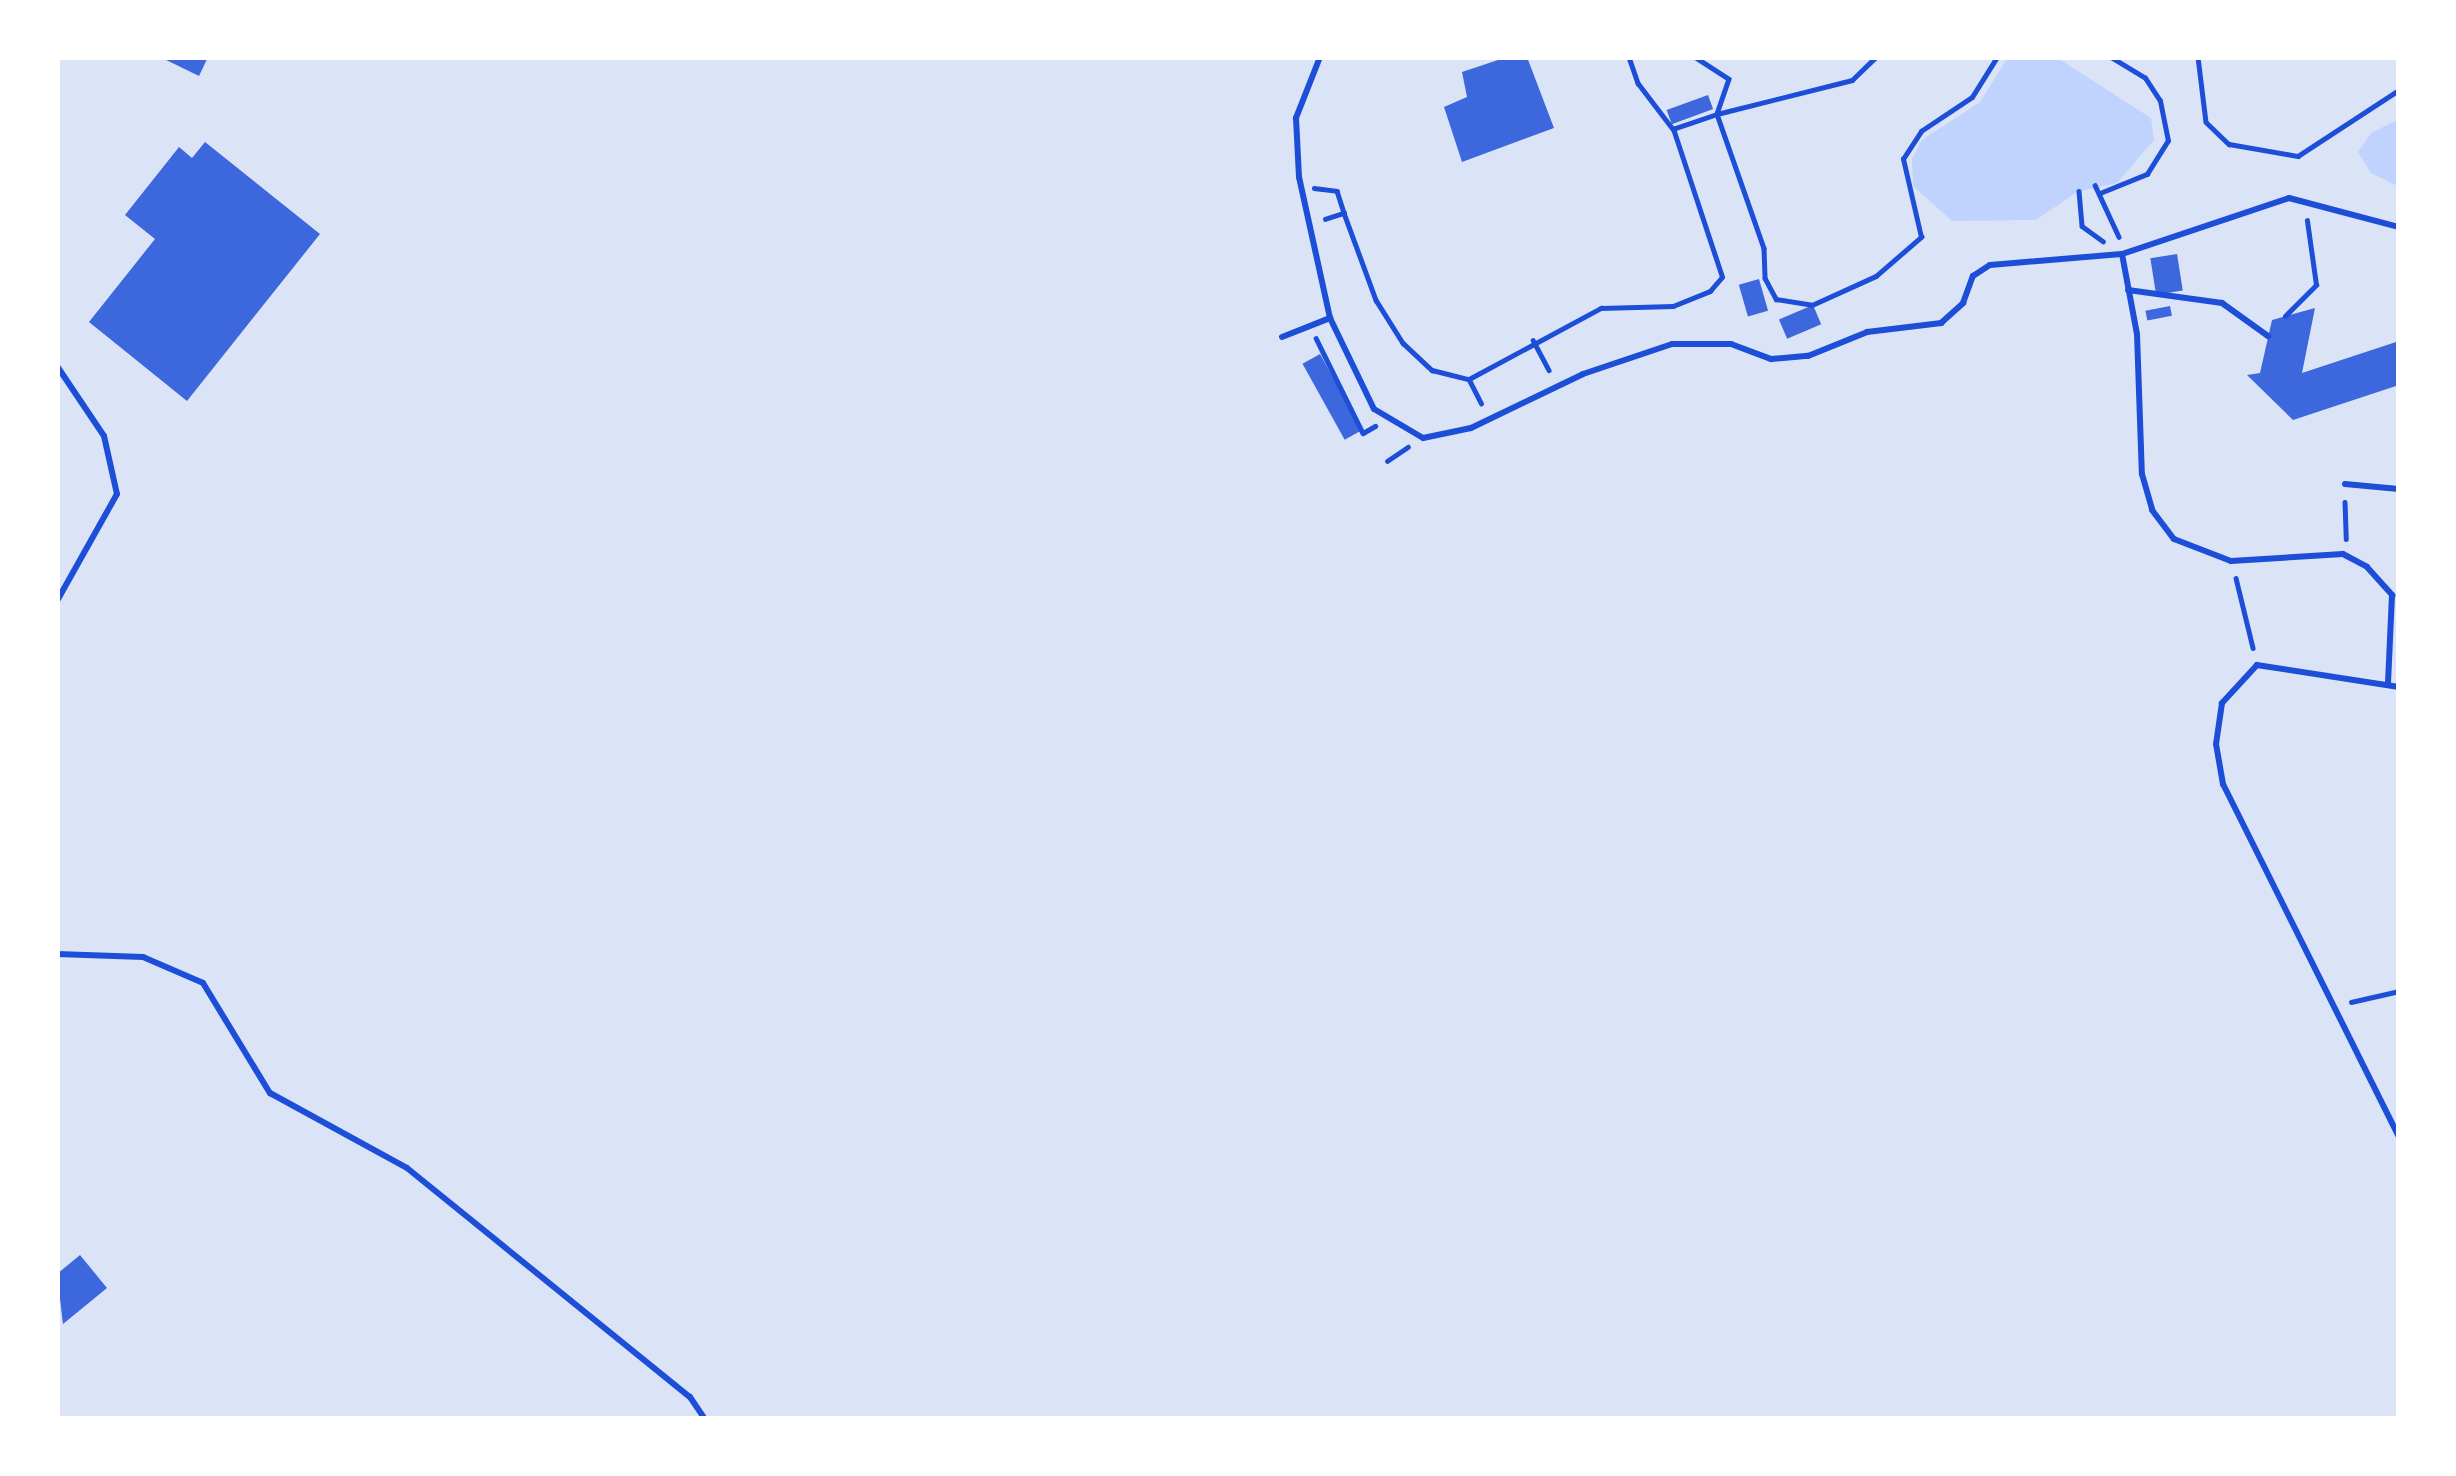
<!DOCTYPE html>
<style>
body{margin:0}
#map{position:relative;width:2456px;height:1476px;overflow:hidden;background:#f2f2f2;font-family:"Nunito Sans",sans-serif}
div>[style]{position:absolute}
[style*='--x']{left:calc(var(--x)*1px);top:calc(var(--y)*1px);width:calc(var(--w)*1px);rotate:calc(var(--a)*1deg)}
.green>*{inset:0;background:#dbe4f7;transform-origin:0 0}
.water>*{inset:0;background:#bfd3fe}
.building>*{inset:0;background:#3d67dc;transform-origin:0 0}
.path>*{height:4.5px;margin:-2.25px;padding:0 2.25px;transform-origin:2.25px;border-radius:2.25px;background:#1d4ed8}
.service>*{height:6px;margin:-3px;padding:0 3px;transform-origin:3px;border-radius:3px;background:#1d4ed8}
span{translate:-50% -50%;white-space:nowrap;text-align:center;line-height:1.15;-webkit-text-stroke:9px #fff;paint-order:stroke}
.frame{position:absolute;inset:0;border:60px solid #fff;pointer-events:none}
</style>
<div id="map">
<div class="green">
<div style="left:57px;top:57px;width:2342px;height:1362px"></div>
</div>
<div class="water">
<div style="clip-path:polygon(2008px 57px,2056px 57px,2151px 118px,2154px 140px,2117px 183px,2077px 192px,2036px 220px,1952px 221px,1913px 186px,1912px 159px,1922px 140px,1980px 102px)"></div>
<div style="clip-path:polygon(2399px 119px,2399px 187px,2371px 173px,2358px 152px,2371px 133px)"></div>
</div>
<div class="building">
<div style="clip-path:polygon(160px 57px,208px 57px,199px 76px)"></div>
<div style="clip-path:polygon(1507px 57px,1527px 57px,1554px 128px,1462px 162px,1444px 107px,1467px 97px,1462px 72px)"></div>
<div style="left:1708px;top:95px;width:15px;height:44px;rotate:70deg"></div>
<div style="clip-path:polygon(205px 142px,320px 234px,187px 401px,89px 322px,155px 239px,125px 215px,179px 147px,192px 158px)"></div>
<div style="left:2177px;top:254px;width:37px;height:27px;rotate:81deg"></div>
<div style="left:1759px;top:279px;width:33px;height:21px;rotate:74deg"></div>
<div style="left:1813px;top:305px;width:21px;height:37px;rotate:67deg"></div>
<div style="left:2170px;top:306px;width:10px;height:25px;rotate:79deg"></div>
<div style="clip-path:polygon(2315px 308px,2302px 373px,2399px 341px,2399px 385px,2293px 420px,2247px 375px,2260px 373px,2272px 320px)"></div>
<div style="left:1320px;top:354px;width:87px;height:20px;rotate:61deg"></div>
<div style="clip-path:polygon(80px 1255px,107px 1288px,63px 1324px,57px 1274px)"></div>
</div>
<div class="path">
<div style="--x:1629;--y:57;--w:28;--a:71"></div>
<div style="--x:1638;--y:83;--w:58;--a:52.7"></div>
<div style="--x:1695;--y:57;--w:40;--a:32.9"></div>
<div style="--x:1729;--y:79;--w:37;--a:109"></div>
<div style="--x:2198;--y:57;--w:65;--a:83"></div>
<div style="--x:2206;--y:122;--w:32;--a:44"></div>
<div style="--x:2229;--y:144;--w:70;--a:9.9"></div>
<div style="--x:2298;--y:156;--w:121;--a:-33.2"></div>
<div style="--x:1717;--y:114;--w:139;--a:-14.1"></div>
<div style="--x:1852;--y:80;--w:33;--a:-44"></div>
<div style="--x:2095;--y:185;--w:57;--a:65.2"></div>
<div style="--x:1314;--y:188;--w:23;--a:7"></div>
<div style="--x:1337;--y:191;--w:23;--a:72"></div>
<div style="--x:2079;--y:191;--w:35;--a:85"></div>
<div style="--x:2082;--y:226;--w:26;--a:36"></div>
<div style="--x:2100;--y:193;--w:51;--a:-22"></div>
<div style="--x:2147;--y:174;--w:39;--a:-58"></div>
<div style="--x:2168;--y:141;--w:41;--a:-101.3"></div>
<div style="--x:2160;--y:101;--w:27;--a:-123"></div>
<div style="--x:2145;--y:78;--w:41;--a:-149"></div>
<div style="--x:1325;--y:219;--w:20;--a:-18"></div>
<div style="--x:1344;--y:213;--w:93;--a:69.8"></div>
<div style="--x:1376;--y:300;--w:51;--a:57.9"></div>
<div style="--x:1403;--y:343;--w:40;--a:43"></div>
<div style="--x:1432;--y:370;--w:38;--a:14"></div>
<div style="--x:1469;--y:379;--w:150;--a:-28.3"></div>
<div style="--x:1601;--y:308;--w:72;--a:-1.6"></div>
<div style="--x:1673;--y:306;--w:40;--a:-22"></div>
<div style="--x:1710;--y:291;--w:18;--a:-49"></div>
<div style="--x:1722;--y:277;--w:156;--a:-108.3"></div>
<div style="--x:1673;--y:129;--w:46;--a:-18.8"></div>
<div style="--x:1717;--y:114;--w:142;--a:70.7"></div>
<div style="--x:1764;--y:248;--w:30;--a:88"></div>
<div style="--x:1765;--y:278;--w:24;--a:62"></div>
<div style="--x:1776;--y:299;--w:36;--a:9"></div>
<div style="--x:1812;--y:305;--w:70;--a:-24.4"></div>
<div style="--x:1876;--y:276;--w:60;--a:-40.9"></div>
<div style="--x:1921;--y:237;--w:80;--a:-103"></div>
<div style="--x:1903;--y:159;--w:33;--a:-57"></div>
<div style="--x:1921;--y:131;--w:61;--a:-33.7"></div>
<div style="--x:1972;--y:97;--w:47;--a:-58"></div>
<div style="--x:2285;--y:316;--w:44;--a:-45"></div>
<div style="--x:2316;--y:285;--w:65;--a:-98"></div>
<div style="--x:1316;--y:338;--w:106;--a:63.7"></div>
<div style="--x:1363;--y:433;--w:14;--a:-30"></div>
<div style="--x:1533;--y:340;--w:34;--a:62"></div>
<div style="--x:1470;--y:381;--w:25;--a:63"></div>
<div style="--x:1387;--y:461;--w:25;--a:-34"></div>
<div style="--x:2345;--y:502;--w:37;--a:88"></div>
<div style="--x:2236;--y:578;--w:72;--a:76.3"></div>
<div style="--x:2351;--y:1002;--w:49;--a:-12.9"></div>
</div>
<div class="service">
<div style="--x:1320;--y:57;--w:66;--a:111.5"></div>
<div style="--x:1296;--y:118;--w:59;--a:87.1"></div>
<div style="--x:1299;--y:177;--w:144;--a:77.6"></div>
<div style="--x:1330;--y:318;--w:101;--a:64.2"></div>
<div style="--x:1374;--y:409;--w:57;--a:30.6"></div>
<div style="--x:1423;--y:438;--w:49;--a:-11.8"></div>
<div style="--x:1471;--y:428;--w:124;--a:-25.7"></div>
<div style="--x:1583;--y:374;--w:94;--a:-18.6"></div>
<div style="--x:1672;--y:344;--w:59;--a:0"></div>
<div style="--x:1731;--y:344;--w:43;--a:20.6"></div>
<div style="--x:1771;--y:359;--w:37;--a:-5"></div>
<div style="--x:1808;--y:356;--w:64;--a:-22.1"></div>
<div style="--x:1867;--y:332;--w:75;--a:-6.9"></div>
<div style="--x:1941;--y:323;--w:30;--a:-42"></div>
<div style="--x:1963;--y:303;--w:29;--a:-70"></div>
<div style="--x:1973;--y:276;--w:20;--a:-33"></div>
<div style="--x:1990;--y:265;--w:132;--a:-4.8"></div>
<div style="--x:2122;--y:254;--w:176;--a:-18.5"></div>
<div style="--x:2289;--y:198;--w:114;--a:14.8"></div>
<div style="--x:2122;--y:254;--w:81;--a:79.4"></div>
<div style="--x:2137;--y:334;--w:140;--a:88"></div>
<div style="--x:2142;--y:474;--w:37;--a:74"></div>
<div style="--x:2152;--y:510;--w:36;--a:53"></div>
<div style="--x:2174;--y:539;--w:61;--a:21.1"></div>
<div style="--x:2231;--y:561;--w:112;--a:-3.6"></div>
<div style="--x:2343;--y:554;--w:27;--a:28"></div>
<div style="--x:2367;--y:567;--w:38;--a:48"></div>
<div style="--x:2392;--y:595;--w:89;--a:92.6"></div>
<div style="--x:2128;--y:290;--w:95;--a:7.9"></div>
<div style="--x:2222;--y:303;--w:57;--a:35.7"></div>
<div style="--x:1282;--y:337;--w:52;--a:-21.6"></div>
<div style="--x:57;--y:366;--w:84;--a:56.1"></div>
<div style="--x:104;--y:436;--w:59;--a:77.4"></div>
<div style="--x:117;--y:494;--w:123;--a:119.3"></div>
<div style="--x:2345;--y:484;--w:54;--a:5.3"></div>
<div style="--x:2399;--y:687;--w:144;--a:-171.2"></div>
<div style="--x:2257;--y:665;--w:52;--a:132.6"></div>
<div style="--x:2222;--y:703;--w:41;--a:98.3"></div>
<div style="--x:2216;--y:744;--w:41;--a:80.1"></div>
<div style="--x:2223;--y:784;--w:394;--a:63.5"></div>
<div style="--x:57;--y:954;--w:86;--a:2"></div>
<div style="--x:143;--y:957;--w:65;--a:23.4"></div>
<div style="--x:203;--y:983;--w:129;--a:58.7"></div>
<div style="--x:270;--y:1093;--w:156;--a:28.7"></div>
<div style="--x:407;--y:1168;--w:364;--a:39"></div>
<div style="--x:690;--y:1397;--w:27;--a:56"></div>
</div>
<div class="frame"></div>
</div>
